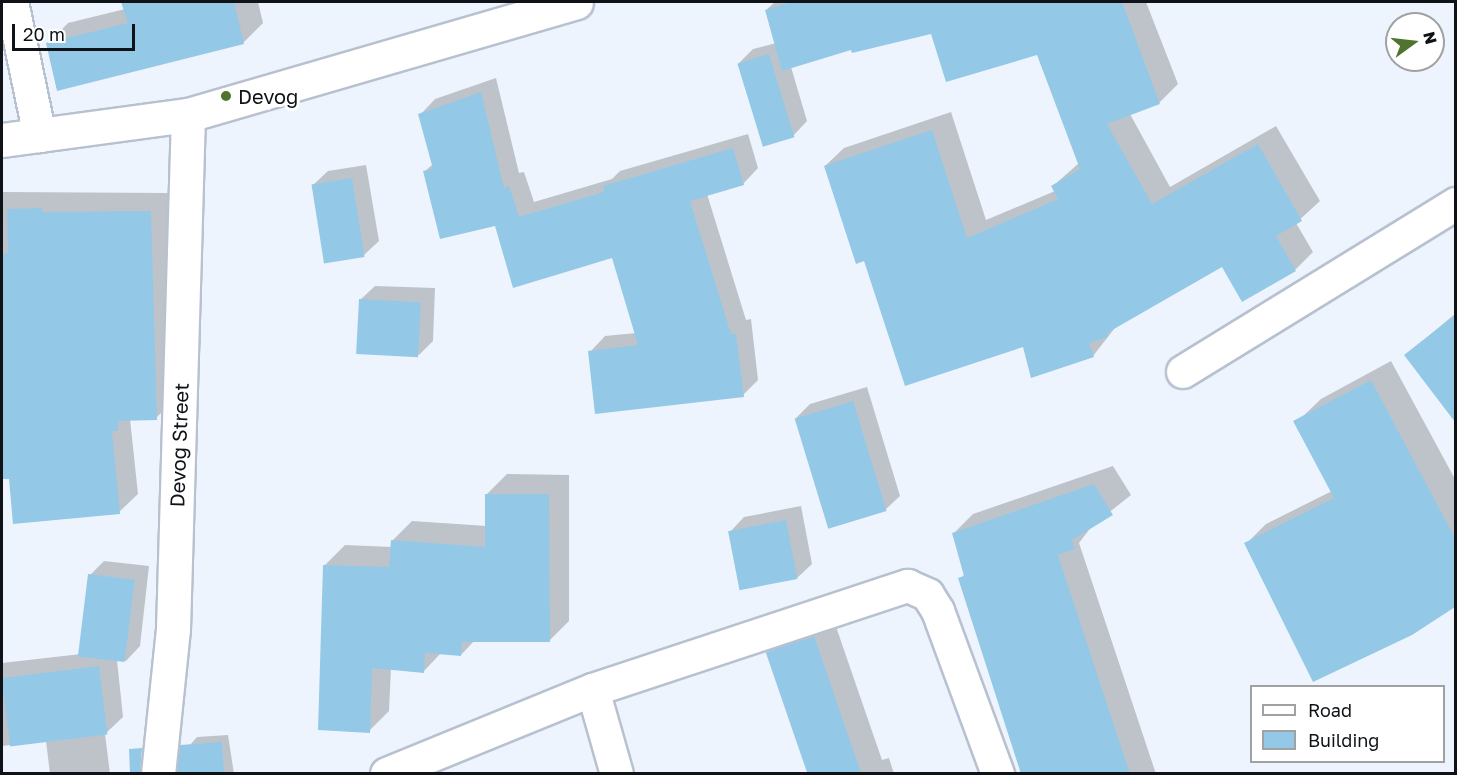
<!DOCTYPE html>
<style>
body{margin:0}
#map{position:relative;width:1457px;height:775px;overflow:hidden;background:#eef4fd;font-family:"Golos Text",sans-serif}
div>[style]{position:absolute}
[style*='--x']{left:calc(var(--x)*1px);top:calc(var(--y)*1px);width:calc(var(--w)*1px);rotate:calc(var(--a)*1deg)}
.shadow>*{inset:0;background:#0003}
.building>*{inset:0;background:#93c9e7;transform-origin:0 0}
.roads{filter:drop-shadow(2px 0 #b8c1cf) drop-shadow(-2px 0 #b8c1cf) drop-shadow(0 2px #b8c1cf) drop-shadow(0 -2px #b8c1cf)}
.street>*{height:32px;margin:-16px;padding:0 16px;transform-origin:16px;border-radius:16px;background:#fff}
.secondary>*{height:33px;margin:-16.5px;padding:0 16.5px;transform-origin:16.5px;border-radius:16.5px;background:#fff}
.dots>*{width:16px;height:16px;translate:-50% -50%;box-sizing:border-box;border:3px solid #fff;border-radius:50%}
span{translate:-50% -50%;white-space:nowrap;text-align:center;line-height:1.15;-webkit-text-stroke:6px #fff;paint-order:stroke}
.poi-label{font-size:20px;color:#0f1317}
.left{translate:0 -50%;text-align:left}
.street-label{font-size:20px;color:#0f1317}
.frame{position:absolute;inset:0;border:3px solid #0f1317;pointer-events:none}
.legend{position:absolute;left:1250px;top:685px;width:195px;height:78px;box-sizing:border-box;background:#fff;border:2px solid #9fa1a2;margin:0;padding:8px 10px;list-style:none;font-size:18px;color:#0f1317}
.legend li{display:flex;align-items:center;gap:12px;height:30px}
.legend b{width:30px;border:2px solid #9fa1a2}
.north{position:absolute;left:1385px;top:12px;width:60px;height:60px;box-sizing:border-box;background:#fff;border:2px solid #9fa1a2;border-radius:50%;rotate:75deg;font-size:16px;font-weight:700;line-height:24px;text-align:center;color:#0f1317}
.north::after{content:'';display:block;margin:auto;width:21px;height:27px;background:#4f742d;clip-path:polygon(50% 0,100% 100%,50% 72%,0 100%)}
.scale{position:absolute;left:12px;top:24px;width:123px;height:27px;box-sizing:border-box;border:3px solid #0f1317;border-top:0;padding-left:8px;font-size:18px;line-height:21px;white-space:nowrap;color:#0f1317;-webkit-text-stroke:4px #fff;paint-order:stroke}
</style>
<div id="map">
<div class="shadow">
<div style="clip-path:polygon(123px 2px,258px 2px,263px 23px,243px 43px,48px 44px,68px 23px,125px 9px)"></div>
<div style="clip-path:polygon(775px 2px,1146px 2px,1178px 84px,1160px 102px,1130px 114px,1170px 187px,1276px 126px,1320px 201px,1296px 223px,1313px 252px,1295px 270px,1222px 265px,1118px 324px,1093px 356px,1024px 345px,865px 259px,825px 166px,844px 148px,951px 112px,986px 220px,1055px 191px,1053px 186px,1079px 163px,1037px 53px,932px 32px,852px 48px,791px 67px,807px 121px,793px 136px,738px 64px,753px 49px,776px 43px,766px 10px)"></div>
<div style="clip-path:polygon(496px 78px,519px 173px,524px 172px,534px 202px,612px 179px,620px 171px,748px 134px,758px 168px,743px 184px,707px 194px,746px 320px,751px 319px,758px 380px,743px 395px,590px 352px,605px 336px,636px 333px,613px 256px,496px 224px,425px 171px,433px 164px,420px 115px,435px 99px)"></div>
<div style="clip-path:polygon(366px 165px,379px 241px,364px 255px,313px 185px,328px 171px)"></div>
<div style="clip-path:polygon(2px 192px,168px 193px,174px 400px,156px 418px,130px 419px,138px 494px,119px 512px,10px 477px,2px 478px)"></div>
<div style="clip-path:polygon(375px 286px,435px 288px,433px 341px,419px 355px,360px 300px)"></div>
<div style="clip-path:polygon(1456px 313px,1456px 420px,1406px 355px)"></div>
<div style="clip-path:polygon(1391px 361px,1456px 481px,1456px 606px,1412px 633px,1246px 544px,1266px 524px,1332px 491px,1300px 419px,1321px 399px)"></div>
<div style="clip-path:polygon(867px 387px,900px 496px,885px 510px,795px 419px,810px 404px)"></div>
<div style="clip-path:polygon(1113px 466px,1131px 495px,1092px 526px,1079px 543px,1156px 774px,1023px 774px,960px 579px,965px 574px,954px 533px,973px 514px)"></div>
<div style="clip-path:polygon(507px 474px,569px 475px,569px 621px,549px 641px,475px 640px,461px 655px,441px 653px,424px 671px,391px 668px,389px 711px,369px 731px,325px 565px,345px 545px,392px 547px,392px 541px,412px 521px,487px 526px,487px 494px)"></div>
<div style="clip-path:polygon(801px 506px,812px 564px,797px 578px,730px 532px,744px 517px)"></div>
<div style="clip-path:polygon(104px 561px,149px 566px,140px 646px,126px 661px,117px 660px,123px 717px,105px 734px,110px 774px,50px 774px,46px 741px,2px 746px,2px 663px,81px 654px,90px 575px)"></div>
<div style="clip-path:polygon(833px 618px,882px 760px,889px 758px,894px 774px,809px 774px,768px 652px,787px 633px)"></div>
<div style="clip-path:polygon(228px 735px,234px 774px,192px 774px,190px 745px,197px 737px)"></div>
</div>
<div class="building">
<div style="clip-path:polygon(121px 2px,234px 2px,244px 44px,57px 91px,46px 43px,128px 23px)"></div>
<div style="clip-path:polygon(792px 2px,1122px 2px,1160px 104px,1107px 124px,1152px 204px,1258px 144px,1302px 221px,1276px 236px,1296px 271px,1242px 302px,1222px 267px,1107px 333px,1108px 337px,1089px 343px,1094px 357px,1031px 378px,1023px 347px,905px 386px,864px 261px,856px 264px,824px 166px,932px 130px,967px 238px,1058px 199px,1051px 186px,1080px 169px,1037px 55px,946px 82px,931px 34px,852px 53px,851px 50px,782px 71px,765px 10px)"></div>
<div style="left:769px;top:54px;width:87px;height:33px;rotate:73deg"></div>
<div style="clip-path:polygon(481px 92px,504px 188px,509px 186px,519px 217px,604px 192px,603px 186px,733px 148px,744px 185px,690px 201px,731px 334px,736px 334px,744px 397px,595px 414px,588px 351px,638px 345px,612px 258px,513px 288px,495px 226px,440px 239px,423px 171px,433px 169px,418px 114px)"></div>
<div style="left:352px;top:178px;width:80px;height:41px;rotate:81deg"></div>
<div style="clip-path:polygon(42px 208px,42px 212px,151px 211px,157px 420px,118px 421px,118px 431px,112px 431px,120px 514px,13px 524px,9px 479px,2px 479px,2px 254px,8px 253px,7px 209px)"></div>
<div style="left:359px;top:299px;width:62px;height:55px;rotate:3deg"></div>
<div style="clip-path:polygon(1455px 315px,1455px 422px,1404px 355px)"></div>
<div style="clip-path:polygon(1371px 380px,1455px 538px,1455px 607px,1412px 635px,1313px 682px,1244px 543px,1334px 498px,1293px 421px)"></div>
<div style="left:853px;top:401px;width:115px;height:61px;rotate:73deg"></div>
<div style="clip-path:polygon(1094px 484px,1113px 515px,1072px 540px,1075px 549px,1058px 555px,1130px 774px,1021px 774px,958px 578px,964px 576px,952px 533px)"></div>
<div style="clip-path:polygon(485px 494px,549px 494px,550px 642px,462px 642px,461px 656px,425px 653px,424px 673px,372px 668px,370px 733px,318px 730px,323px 565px,389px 567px,391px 540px,485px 547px)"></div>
<div style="left:786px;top:520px;width:60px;height:59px;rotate:79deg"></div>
<div style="left:88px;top:574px;width:47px;height:83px;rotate:7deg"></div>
<div style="left:814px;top:636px;width:146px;height:51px;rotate:71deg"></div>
<div style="left:99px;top:666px;width:69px;height:98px;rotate:83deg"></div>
<div style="clip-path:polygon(222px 742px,224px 774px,177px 774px,180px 745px)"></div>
<div style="clip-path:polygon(142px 748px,140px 774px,130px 774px,129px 749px)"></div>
</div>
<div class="roads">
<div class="street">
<div style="--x:12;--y:2;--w:137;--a:78.2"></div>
<div style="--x:1183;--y:372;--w:321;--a:-31.6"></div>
<div style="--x:593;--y:690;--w:87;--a:74.1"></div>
<div style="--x:387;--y:774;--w:222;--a:-22.2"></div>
<div style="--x:593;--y:690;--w:332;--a:-18.3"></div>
<div style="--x:908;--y:586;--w:22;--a:24"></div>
<div style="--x:928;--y:595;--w:19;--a:58"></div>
<div style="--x:938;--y:611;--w:174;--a:69.8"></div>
</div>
<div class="secondary">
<div style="--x:2;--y:140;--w:188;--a:-7.7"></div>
<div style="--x:188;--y:115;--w:404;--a:-16.2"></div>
<div style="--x:158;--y:774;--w:146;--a:-84.1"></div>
<div style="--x:173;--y:629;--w:514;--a:-88.33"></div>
</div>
</div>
<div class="dots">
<div style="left:226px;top:96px;background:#4f742d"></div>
</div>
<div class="poi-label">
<span class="left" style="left:238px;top:96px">Devog</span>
</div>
<div class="street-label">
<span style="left:179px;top:445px;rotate:-88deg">Devog Street</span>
</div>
<div class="frame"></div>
<ul class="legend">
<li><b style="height:8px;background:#fff"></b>Road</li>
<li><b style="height:16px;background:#93c9e7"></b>Building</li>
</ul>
<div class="north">N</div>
<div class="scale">20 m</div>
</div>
